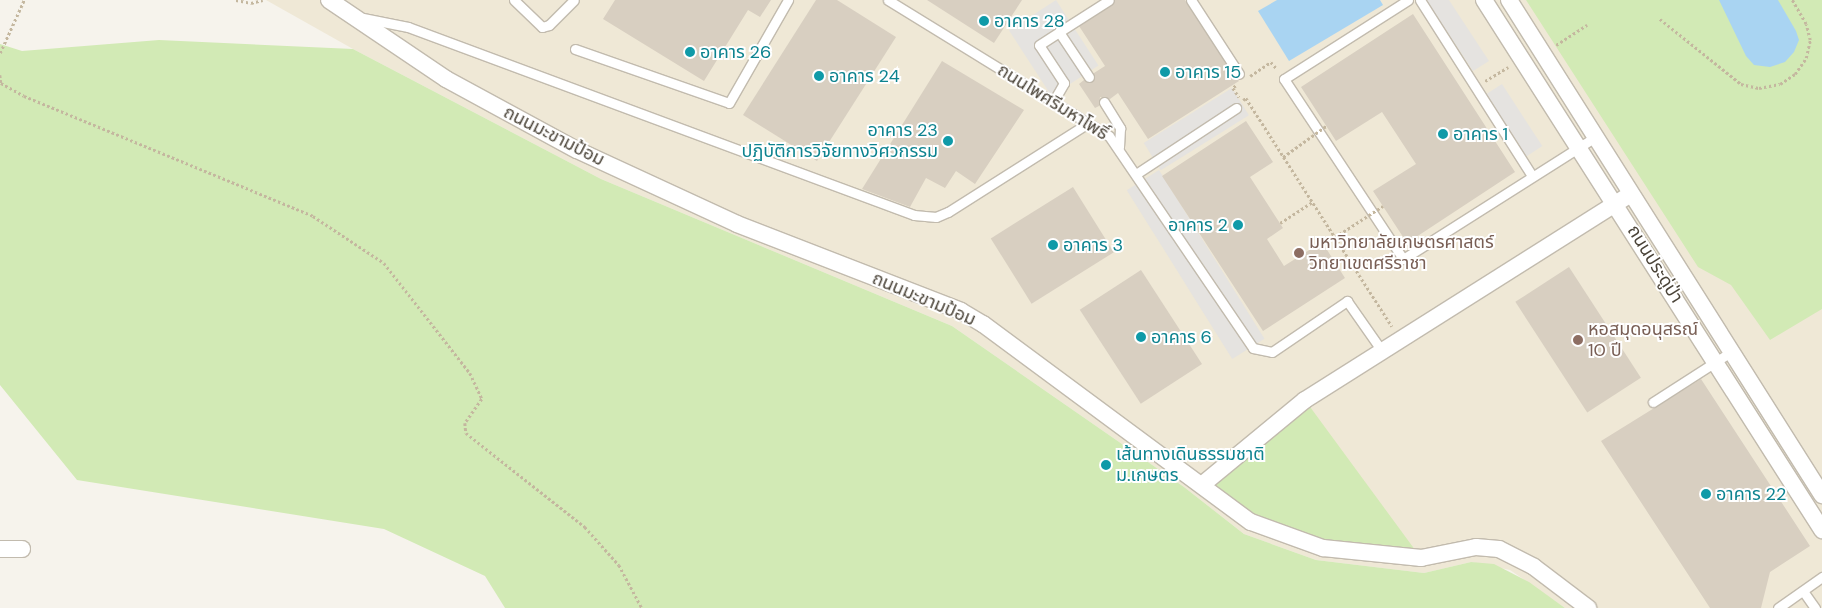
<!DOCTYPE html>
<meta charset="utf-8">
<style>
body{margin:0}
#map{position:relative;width:1822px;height:608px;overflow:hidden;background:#f6f3ec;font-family:"DM Sans","Noto Sans Thai",sans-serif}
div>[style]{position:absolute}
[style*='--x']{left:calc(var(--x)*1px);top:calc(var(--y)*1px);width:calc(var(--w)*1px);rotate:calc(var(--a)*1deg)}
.education>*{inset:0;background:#efe8d6}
.green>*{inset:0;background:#d2eab5}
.parking>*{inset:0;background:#e5e3e0;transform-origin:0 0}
.water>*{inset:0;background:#a9d4f2}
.building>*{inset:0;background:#d8cfc1;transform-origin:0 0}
.path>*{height:2.5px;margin-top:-1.25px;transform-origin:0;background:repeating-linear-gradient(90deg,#c4b79f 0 2.5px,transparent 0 5px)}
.roads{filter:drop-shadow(1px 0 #c2bbae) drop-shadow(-1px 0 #c2bbae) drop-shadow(0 1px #c2bbae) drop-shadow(0 -1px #c2bbae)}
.lane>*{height:9px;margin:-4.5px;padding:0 4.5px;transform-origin:4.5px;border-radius:4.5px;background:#fff}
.street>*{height:16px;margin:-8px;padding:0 8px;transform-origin:8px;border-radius:8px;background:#fff}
.path-bridge>*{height:2.5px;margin-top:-1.25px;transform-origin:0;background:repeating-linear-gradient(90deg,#c4b79f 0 2.5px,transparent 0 5px)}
.dots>*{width:14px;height:14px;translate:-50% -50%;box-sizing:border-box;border:2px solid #fff;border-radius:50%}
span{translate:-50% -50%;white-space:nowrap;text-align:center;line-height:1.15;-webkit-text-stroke:4px #fff;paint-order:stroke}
.culture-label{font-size:18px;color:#0d838f}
.left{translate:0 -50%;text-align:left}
.right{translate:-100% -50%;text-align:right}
.street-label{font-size:18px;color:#4b4439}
.education-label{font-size:18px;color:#785e54}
</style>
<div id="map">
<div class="education">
<div style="clip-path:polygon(266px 0,1822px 0,1822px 608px,1565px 608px,1510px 570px,1471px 562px,1424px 573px,1316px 560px,1244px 534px,1184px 487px,952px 326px,601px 179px,353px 49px)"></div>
</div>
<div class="green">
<div style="clip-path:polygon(1526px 0,1822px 0,1822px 309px,1770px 340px,1731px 285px,1698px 267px)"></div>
<div style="clip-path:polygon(159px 40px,353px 49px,601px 179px,952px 326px,1184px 487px,1244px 534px,1316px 560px,1424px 573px,1471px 562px,1494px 564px,1529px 582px,1565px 608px,505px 608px,485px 576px,384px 529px,77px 480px,0 385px,0 44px,22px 51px)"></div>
<div style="clip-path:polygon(1305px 400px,1421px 558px,1323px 548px,1251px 522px,1203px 484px)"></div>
</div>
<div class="parking">
<div style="left:1056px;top:0;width:78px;height:56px;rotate:57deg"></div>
<div style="clip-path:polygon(1426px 0,1449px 0,1489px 61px,1473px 71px)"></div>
<div style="left:1502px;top:84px;width:74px;height:19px;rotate:57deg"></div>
<div style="left:1232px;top:88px;width:32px;height:104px;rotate:58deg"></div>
<div style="left:1159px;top:170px;width:199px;height:38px;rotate:58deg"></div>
</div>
<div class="water">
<div style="clip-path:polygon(1277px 0,1380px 0,1383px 5px,1289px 61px,1258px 11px)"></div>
<div style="clip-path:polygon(1719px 0,1778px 0,1796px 31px,1799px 40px,1794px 52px,1785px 62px,1770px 67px,1754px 65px,1746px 56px)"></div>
</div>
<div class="building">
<div style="clip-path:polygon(615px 0,771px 0,760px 17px,748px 10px,704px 81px,603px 19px)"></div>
<div style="clip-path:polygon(816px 0,837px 0,896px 37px,817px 161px,743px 115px)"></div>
<div style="clip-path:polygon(927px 0,1022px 0,994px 43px)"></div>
<div style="clip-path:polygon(1115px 0,1185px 0,1239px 81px,1148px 139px,1118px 93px,1110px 99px,1100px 97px,1099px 106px,1095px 108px,1079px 84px,1084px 80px,1092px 82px,1094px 73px,1105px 66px,1079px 26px,1112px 5px)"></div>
<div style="clip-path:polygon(1413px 14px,1515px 172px,1407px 243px,1373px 191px,1416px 164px,1382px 112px,1336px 141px,1301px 87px)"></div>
<div style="clip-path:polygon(942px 61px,1024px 110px,975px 184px,956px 171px,945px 188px,926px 178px,910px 207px,862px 189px)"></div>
<div style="clip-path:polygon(1246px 121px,1273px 162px,1250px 177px,1283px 228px,1267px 239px,1284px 266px,1322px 242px,1345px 278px,1263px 331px,1162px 176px)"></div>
<div style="left:1073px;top:187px;width:77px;height:97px;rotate:58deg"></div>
<div style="left:1569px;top:267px;width:132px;height:64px;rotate:57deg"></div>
<div style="left:1141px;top:270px;width:112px;height:73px;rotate:57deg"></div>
<div style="clip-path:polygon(1701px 379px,1810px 546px,1770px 572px,1761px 608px,1710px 608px,1601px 441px)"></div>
</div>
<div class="path">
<div style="--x:236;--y:0;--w:15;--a:11"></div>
<div style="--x:251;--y:3;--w:12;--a:-14"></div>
<div style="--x:1660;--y:19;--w:104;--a:38.7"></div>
<div style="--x:1741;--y:84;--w:18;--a:13"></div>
<div style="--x:1759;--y:88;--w:21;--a:-11"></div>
<div style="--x:1780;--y:84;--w:18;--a:-34"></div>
<div style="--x:1795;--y:74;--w:19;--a:-55"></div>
<div style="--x:1806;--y:58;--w:18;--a:-77"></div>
<div style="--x:1810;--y:40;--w:16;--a:-104"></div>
<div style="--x:1806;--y:24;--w:28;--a:-120"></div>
<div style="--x:1556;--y:45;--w:37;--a:-33"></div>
<div style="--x:0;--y:53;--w:58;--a:-65.6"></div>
<div style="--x:0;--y:75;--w:8;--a:83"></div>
<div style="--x:1;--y:83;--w:26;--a:29"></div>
<div style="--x:24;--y:96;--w:313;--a:22.5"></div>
<div style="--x:313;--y:216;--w:85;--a:33.5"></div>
<div style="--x:384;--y:263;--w:140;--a:52"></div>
<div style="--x:470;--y:373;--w:29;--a:65"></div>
<div style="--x:482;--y:399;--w:29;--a:125"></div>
<div style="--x:465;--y:423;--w:10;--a:84"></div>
<div style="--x:466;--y:433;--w:152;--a:38.3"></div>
<div style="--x:585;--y:527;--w:51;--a:48.2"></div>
<div style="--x:619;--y:565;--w:49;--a:61.9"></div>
<div style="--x:1250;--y:76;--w:25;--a:-34"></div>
<div style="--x:1271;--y:62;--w:9;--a:49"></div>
<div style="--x:1485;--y:81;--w:27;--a:-31"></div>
<div style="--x:1236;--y:86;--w:4;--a:146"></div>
<div style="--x:1233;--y:88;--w:11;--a:56"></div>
<div style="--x:1243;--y:100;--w:4;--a:-34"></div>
<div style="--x:1246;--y:98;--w:271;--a:57.4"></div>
<div style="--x:1280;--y:223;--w:38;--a:-33"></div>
</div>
<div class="roads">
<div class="lane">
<div style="--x:514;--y:0;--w:39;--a:44"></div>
<div style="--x:542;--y:27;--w:7;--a:-16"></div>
<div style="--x:549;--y:25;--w:35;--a:-45"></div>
<div style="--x:888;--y:0;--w:259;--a:31.6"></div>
<div style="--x:1109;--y:136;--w:256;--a:55.8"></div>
<div style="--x:1253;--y:348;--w:19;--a:12"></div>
<div style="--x:1272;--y:352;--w:91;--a:-34.2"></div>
<div style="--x:1347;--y:301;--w:61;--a:55"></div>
<div style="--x:1191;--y:0;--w:88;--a:57"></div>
<div style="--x:1408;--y:0;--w:147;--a:147.5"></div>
<div style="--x:1284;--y:79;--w:216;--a:56.5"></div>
<div style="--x:1403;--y:259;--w:227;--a:-32.4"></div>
<div style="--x:1420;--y:0;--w:209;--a:57.5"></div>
<div style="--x:363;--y:18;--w:46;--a:11.3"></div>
<div style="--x:408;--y:27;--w:540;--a:20.38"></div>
<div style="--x:914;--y:215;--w:22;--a:5"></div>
<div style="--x:936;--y:217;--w:13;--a:-23"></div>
<div style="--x:948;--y:212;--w:166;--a:-32.4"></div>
<div style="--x:1059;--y:32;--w:59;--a:-32.6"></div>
<div style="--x:575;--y:49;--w:163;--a:19.3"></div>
<div style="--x:729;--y:103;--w:119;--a:-60.2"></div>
<div style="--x:1053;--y:102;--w:22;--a:-60"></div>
<div style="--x:1064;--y:83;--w:45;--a:-123.3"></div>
<div style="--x:1039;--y:45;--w:24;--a:-33"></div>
<div style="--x:1059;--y:32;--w:54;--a:56.3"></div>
<div style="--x:1104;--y:102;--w:31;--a:58"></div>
<div style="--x:1120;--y:128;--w:19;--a:93"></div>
<div style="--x:1136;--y:174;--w:120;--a:-33.4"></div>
<div style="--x:1653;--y:402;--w:93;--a:-32.7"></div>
<div style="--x:1803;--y:591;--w:21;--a:55"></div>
<div style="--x:1778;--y:608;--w:54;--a:-35.2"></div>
</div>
<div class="street">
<div style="--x:329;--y:0;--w:141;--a:34"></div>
<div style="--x:446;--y:79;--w:149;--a:28.5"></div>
<div style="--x:577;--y:150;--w:176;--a:24.8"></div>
<div style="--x:737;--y:224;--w:240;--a:21.2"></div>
<div style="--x:961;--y:311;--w:26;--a:31"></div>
<div style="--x:983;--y:324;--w:333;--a:36.5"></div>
<div style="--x:1251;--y:522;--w:77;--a:19.9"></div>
<div style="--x:1323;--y:548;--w:99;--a:5.8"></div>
<div style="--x:1421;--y:558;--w:56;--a:-11.3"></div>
<div style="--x:1476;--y:547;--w:23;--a:5"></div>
<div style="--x:1499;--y:549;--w:39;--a:27"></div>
<div style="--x:1534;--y:567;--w:68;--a:37.2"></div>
<div style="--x:1484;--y:0;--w:629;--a:57.47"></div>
<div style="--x:1509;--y:0;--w:586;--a:57.69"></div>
<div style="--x:1203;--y:484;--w:132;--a:-39.5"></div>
<div style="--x:1305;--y:400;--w:378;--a:-32.3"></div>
<div style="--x:0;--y:549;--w:22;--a:0"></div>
</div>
</div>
<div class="path-bridge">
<div style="--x:1283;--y:157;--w:53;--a:-35.8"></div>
<div style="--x:1335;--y:237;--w:57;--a:-32.9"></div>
</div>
<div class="dots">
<div style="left:984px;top:21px;background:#0f9aa8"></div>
<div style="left:690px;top:52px;background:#0f9aa8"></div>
<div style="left:1165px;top:72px;background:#0f9aa8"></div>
<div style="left:819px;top:76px;background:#0f9aa8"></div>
<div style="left:1443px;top:134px;background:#0f9aa8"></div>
<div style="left:948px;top:141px;background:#0f9aa8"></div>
<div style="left:1238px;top:225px;background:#0f9aa8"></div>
<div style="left:1053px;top:245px;background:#0f9aa8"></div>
<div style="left:1299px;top:253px;background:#8d6e63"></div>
<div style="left:1141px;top:337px;background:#0f9aa8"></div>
<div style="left:1578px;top:340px;background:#8d6e63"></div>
<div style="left:1106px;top:465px;background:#0f9aa8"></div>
<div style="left:1706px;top:494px;background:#0f9aa8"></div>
</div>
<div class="culture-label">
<span class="left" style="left:994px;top:21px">อาคาร 28</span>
<span class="left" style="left:700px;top:52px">อาคาร 26</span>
<span class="left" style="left:1175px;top:72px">อาคาร 15</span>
<span class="left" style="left:829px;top:76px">อาคาร 24</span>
<span class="right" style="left:938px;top:141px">อาคาร 23<br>ปฏิบัติการวิจัยทางวิศวกรรม</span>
<span class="left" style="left:1453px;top:134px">อาคาร 1</span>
<span class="right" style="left:1228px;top:225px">อาคาร 2</span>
<span class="left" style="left:1063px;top:245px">อาคาร 3</span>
<span class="left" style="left:1151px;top:337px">อาคาร 6</span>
<span class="left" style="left:1116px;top:465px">เส้นทางเดินธรรมชาติ<br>ม.เกษตร</span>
<span class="left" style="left:1716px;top:494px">อาคาร 22</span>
</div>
<div class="street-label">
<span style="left:1053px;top:102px;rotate:32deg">ถนนโพศรีมหาโพธิ์</span>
<span style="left:554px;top:136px;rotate:27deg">ถนนมะขามป้อม</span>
<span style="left:1655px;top:264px;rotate:58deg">ถนนประดู่ป่า</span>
<span style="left:924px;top:299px;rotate:23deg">ถนนมะขามป้อม</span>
</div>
<div class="education-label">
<span class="left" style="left:1309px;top:253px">มหาวิทยาลัยเกษตรศาสตร์<br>วิทยาเขตศรีราชา</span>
<span class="left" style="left:1588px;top:340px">หอสมุดอนุสรณ์<br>10 ปี</span>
</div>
</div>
